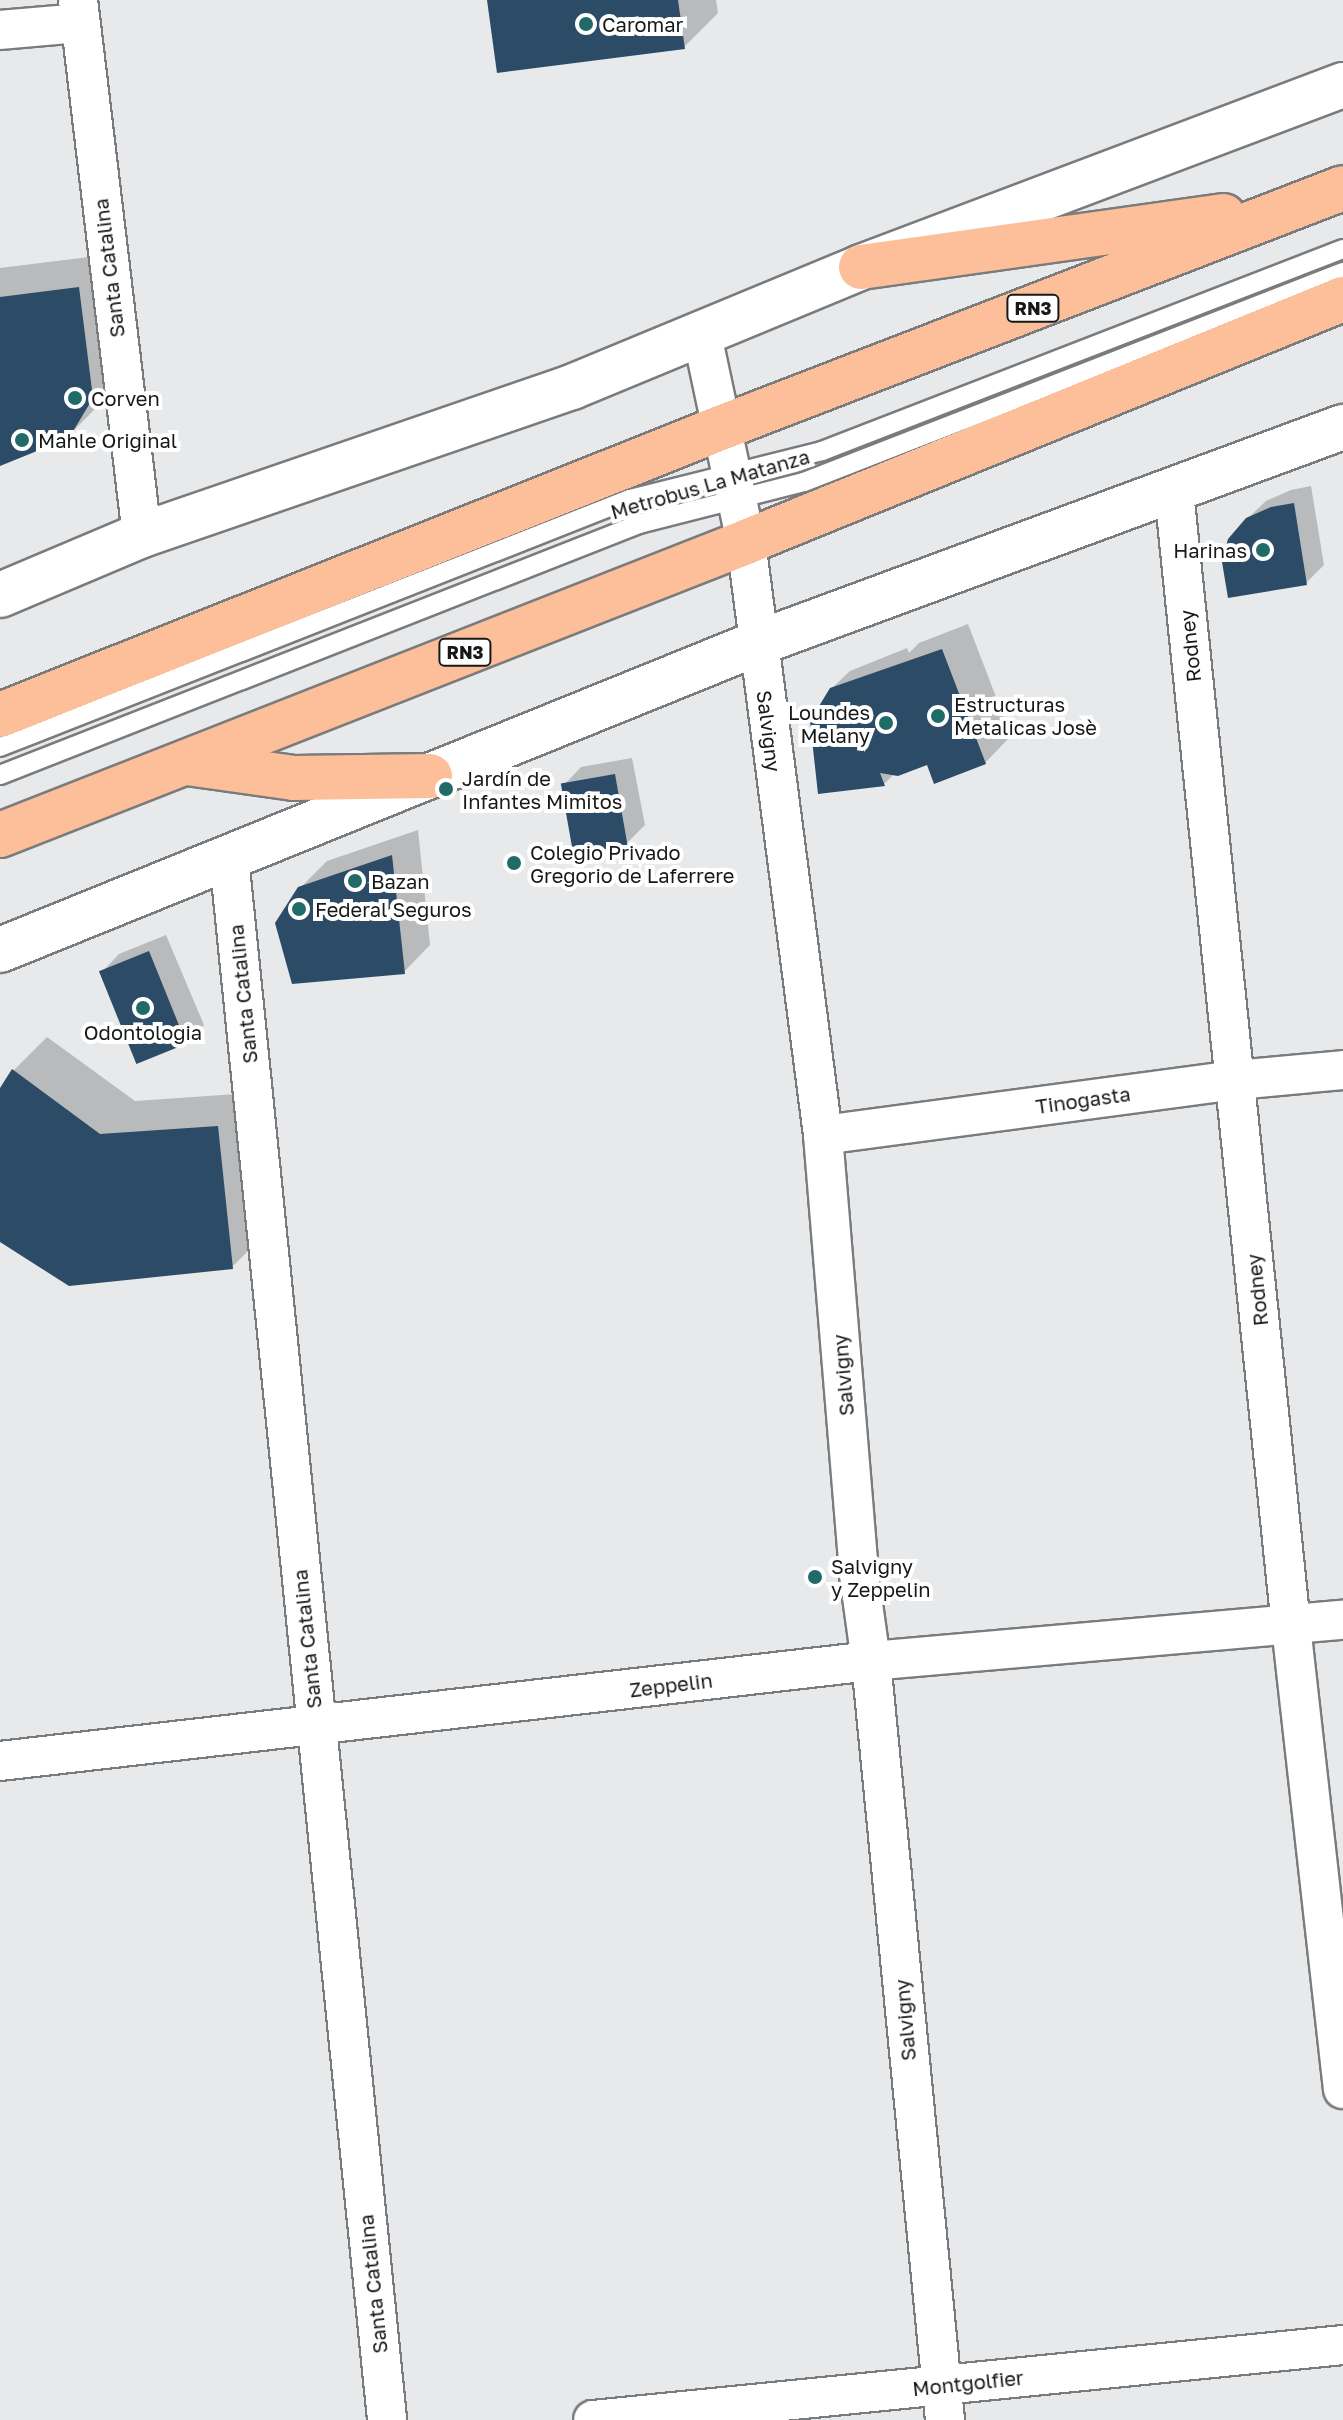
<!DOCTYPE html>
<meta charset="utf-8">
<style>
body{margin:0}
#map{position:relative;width:1343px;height:2420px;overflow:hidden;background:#e7e9ea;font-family:"Golos Text",sans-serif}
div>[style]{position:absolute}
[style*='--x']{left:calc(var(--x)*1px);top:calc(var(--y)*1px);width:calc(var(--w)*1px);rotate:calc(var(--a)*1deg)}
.shadow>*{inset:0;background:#0003}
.building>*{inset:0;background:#2b4b66;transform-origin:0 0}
.roads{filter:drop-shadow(2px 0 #7a7b7c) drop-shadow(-2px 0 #7a7b7c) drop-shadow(0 2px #7a7b7c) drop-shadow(0 -2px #7a7b7c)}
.service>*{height:18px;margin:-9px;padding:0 9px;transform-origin:9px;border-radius:9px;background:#fff}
.minor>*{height:38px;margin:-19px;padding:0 19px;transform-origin:19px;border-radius:19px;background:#fff}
.tertiary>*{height:44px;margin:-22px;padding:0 22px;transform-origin:22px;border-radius:22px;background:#fff}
.trunk>*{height:44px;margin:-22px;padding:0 22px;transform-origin:22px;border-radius:22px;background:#fcbf9a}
.dots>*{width:22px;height:22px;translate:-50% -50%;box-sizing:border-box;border:4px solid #fff;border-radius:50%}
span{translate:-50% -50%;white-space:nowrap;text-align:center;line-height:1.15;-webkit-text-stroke:8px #fff;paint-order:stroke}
.shield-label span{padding:2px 6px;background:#fff;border:2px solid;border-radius:6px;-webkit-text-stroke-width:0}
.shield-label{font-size:18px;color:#171818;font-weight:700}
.poi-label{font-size:20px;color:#171818}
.left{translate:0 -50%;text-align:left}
.right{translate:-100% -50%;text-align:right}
.street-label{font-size:20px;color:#171818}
</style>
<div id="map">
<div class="shadow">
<div style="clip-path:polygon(489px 0,716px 0,718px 13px,684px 47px)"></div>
<div style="clip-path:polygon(113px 254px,126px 362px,103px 401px,68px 436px,0 464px,0 268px)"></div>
<div style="clip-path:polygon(1311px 486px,1324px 565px,1306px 583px,1247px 519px,1266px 501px,1291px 490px)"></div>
<div style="clip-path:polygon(968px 624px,1011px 736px,985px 763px,928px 762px,895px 773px,884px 784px,831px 689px,850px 671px,907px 648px,909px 653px,919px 643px)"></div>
<div style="clip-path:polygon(632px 758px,645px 825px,627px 843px,564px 785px,581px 767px)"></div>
<div style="clip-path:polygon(418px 830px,430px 945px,404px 972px,300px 888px,327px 861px)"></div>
<div style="clip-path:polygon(166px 935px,204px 1025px,186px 1043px,102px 972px,119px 954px)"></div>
<div style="clip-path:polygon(47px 1037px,135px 1101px,251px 1093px,266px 1233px,232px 1267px,0 1239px,0 1092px,13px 1071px)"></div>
</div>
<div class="building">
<div style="clip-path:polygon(487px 0,678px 0,685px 49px,497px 73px)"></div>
<div style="clip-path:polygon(79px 287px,93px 398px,69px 438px,0 466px,0 297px)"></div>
<div style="clip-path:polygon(1294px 503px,1307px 585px,1228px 598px,1222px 562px,1228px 539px,1246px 518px,1271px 507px)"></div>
<div style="clip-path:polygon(942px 649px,986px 764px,934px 784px,927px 765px,898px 776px,880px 773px,885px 786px,818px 794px,810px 721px,830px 688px)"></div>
<div style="left:615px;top:774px;width:72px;height:55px;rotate:80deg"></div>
<div style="clip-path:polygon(392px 855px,405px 974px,292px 984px,275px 923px,298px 887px)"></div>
<div style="left:149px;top:951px;width:100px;height:54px;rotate:68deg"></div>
<div style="clip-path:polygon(12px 1069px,100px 1134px,218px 1126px,233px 1269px,69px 1286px,0 1242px,0 1088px)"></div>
</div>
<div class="roads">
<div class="service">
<div style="--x:0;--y:747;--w:677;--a:-21.49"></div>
<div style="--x:630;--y:499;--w:198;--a:-14"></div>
<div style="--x:822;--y:451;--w:559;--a:-21.19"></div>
<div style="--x:0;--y:775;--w:687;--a:-21.44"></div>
<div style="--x:639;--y:524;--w:170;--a:-14.3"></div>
<div style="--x:804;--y:482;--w:578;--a:-21.29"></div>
</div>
<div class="minor">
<div style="--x:78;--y:0;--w:539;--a:83.18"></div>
<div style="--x:0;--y:30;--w:80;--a:-5"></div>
<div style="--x:702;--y:335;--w:212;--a:78"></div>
<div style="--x:746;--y:542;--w:598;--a:82.6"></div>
<div style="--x:823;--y:1135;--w:441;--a:85.3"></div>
<div style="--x:859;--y:1575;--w:87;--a:82.1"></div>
<div style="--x:871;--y:1661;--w:763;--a:84.43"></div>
<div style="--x:1174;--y:492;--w:1140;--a:84.11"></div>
<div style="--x:1291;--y:1626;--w:466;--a:83.6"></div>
<div style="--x:229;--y:858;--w:1570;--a:84.22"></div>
<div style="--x:823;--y:1135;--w:417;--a:-7.6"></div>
<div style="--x:1236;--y:1080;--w:107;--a:-5.3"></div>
<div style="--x:0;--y:1761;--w:877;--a:-6.55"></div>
<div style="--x:871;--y:1661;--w:474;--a:-5"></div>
<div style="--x:593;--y:2420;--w:754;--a:-5.71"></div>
</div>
<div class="tertiary">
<div style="--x:0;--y:595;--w:154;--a:-22.9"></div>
<div style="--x:142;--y:535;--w:455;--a:-19"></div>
<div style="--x:572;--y:387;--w:313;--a:-22.5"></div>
<div style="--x:861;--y:267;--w:515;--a:-20.69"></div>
<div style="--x:0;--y:950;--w:818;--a:-22.05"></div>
<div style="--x:758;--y:643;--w:624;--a:-20.27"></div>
</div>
<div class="trunk">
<div style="--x:861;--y:267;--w:366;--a:-8"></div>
<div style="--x:0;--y:715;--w:778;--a:-21.72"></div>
<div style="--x:723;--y:427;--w:664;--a:-21.08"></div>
<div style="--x:187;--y:763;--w:108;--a:8"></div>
<div style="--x:294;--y:778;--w:136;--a:-0.8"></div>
<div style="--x:0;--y:835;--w:801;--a:-21.44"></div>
<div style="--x:746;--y:542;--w:645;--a:-22.15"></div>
</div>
</div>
<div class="dots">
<div style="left:586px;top:24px;background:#206b67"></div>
<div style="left:75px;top:398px;background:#206b67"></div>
<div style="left:22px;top:440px;background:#206b67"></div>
<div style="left:1263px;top:550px;background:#206b67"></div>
<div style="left:938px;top:716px;background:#206b67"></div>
<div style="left:886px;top:723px;background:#206b67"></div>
<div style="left:446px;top:789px;background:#206b67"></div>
<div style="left:514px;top:863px;background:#206b67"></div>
<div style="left:355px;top:881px;background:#206b67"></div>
<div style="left:299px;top:909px;background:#206b67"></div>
<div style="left:143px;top:1008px;background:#206b67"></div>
<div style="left:815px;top:1577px;background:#206b67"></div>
</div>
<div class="shield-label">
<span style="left:1033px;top:308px">RN3</span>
<span style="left:465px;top:652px">RN3</span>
</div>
<div class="poi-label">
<span class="left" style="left:602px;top:24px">Caromar</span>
<span class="left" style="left:91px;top:398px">Corven</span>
<span class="left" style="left:38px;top:440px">Mahle Original</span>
<span class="right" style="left:1247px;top:550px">Harinas</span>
<span class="left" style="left:954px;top:716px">Estructuras<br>Metalicas Josè</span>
<span class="right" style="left:870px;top:724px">Loundes<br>Melany</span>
<span class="left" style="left:462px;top:790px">Jardín de<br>Infantes Mimitos</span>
<span class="left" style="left:530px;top:864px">Colegio Privado<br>Gregorio de Laferrere</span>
<span class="left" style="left:371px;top:881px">Bazan</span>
<span class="left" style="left:315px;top:909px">Federal Seguros</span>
<span style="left:143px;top:1032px">Odontologia</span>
<span class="left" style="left:831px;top:1578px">Salvigny<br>y Zeppelin</span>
</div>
<div class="street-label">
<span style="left:109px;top:268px;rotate:-97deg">Santa Catalina</span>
<span style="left:710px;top:484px;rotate:-16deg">Metrobus La Matanza</span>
<span style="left:1190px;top:646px;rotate:-96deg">Rodney</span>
<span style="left:769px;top:731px;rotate:83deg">Salvigny</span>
<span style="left:243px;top:994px;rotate:-96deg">Santa Catalina</span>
<span style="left:1083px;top:1100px;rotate:-8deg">Tinogasta</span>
<span style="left:1257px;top:1290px;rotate:-96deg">Rodney</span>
<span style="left:843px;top:1375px;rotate:-95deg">Salvigny</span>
<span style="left:307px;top:1639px;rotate:-96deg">Santa Catalina</span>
<span style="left:671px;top:1685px;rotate:-7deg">Zeppelin</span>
<span style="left:905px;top:2020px;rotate:-95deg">Salvigny</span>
<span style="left:373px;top:2284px;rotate:-96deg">Santa Catalina</span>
<span style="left:968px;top:2383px;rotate:-6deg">Montgolfier</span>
</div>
</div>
